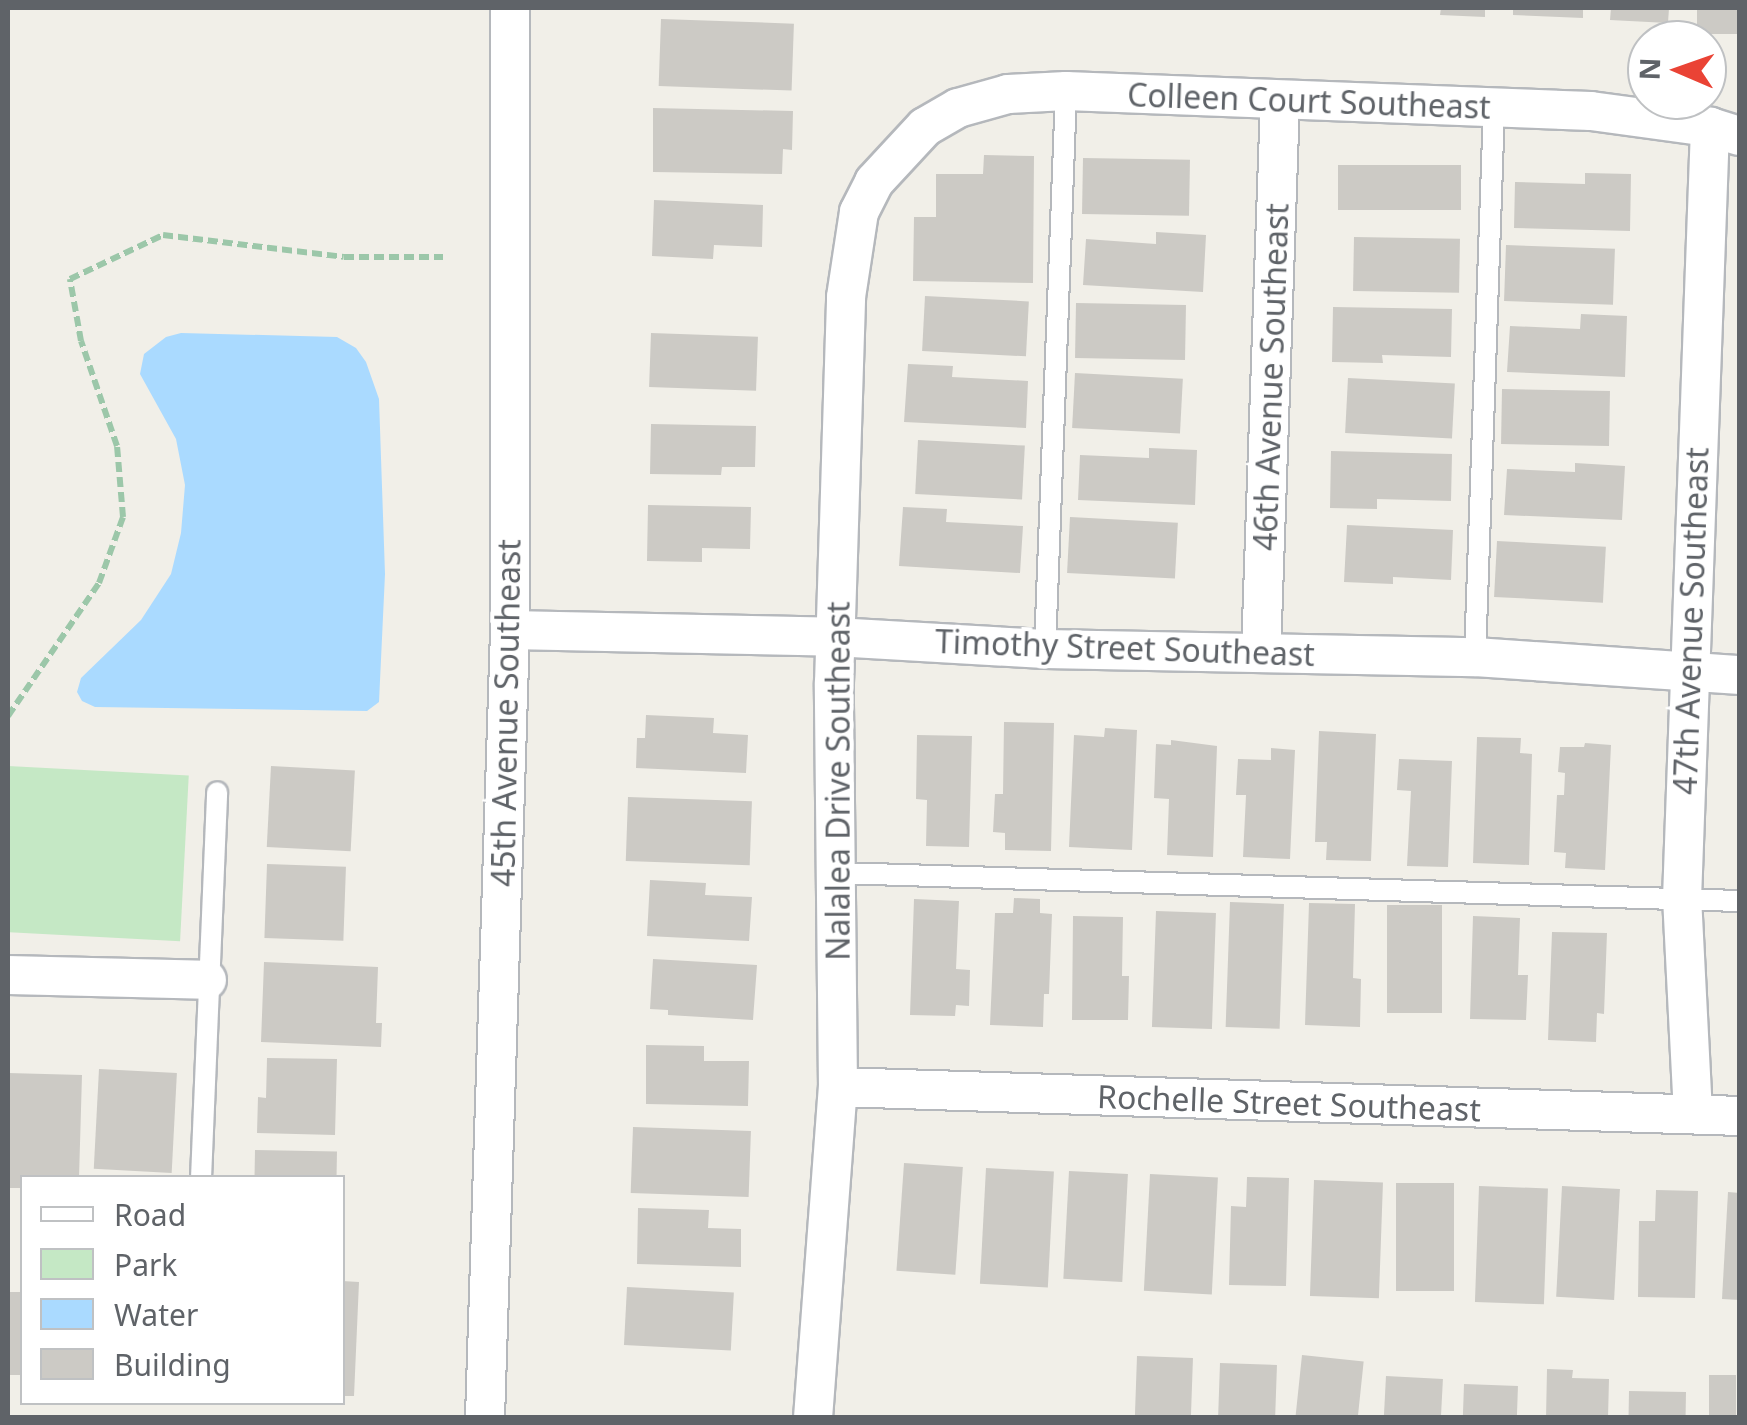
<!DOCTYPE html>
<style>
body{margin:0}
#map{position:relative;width:1747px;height:1425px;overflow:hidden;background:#f1efe8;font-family:"Noto Sans",sans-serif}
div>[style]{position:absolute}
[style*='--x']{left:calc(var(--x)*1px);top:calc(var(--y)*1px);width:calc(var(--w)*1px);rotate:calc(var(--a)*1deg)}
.green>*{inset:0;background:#c5e8c5;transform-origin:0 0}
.water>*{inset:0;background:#aadaff}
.building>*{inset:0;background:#cccac5;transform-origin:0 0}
.path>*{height:6px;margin-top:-3px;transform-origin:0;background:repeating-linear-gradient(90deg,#9cc7a9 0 10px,transparent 0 15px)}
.roads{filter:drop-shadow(2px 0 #b5b8bc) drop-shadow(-2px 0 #b5b8bc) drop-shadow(0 2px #b5b8bc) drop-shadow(0 -2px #b5b8bc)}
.service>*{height:20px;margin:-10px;padding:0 10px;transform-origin:10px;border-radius:10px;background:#fff}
.minor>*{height:38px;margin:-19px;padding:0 19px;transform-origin:19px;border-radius:19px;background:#fff}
span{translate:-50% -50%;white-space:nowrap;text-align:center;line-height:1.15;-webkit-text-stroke:8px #fff;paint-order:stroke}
.street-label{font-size:32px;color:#5f6368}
.frame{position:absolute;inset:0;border:10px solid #5f6368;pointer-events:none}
.legend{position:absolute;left:20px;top:1175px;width:325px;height:230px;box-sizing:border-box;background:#fff;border:2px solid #bfc1c3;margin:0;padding:12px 18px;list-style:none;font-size:30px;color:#5f6368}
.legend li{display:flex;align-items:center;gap:20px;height:50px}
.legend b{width:50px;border:2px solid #bfc1c3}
.north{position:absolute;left:1627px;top:20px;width:100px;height:100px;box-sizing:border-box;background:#fff;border:2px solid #bfc1c3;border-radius:50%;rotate:272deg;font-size:28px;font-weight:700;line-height:40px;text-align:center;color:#5f6368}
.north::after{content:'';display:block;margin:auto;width:35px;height:45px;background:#ea4335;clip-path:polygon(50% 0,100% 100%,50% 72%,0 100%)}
</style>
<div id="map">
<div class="green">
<div style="left:8px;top:766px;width:181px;height:166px;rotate:3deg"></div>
</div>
<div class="water">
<div style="clip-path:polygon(181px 333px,337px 337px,356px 348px,366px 362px,379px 399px,385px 574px,379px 702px,367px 711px,95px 707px,82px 701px,77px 692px,81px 678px,141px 620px,171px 574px,181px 533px,185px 485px,176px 439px,140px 374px,144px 354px,166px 337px)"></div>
</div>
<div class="building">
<div style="clip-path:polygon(1441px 8px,1485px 8px,1485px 17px,1440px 15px)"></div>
<div style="clip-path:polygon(1513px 8px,1583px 8px,1583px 18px,1513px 15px)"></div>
<div style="clip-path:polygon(1611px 8px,1669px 8px,1668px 23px,1610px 20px)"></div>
<div style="left:1697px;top:8px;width:43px;height:26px"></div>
<div style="left:661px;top:19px;width:133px;height:67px;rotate:2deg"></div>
<div style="clip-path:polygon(653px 108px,793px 111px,792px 150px,783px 149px,782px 174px,653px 172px)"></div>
<div style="clip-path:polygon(984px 155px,1034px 156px,1033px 283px,913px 281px,914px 217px,936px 217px,936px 174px,983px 174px)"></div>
<div style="left:1083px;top:158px;width:107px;height:56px;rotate:1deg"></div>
<div style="left:1338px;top:165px;width:123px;height:45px"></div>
<div style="clip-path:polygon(1585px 173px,1631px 174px,1630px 231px,1514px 228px,1515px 182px,1585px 184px)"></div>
<div style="clip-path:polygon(654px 200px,763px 205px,762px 247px,714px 245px,713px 259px,652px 256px)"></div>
<div style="clip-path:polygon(1156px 232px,1206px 235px,1203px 292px,1083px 285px,1086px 239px,1156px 244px)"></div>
<div style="left:1354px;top:237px;width:106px;height:54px;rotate:1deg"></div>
<div style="left:1506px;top:245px;width:109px;height:56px;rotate:2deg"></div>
<div style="left:925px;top:296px;width:104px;height:55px;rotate:3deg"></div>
<div style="left:1076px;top:303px;width:110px;height:55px;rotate:1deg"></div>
<div style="clip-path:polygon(1333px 307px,1452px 309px,1451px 357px,1382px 355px,1383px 363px,1332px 362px)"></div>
<div style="clip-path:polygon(1581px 314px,1627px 316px,1625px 377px,1507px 372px,1510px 326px,1580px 329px)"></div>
<div style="left:651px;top:333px;width:107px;height:54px;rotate:2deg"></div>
<div style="clip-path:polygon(908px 364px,953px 366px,952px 377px,1028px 381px,1026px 428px,904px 422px)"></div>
<div style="left:1075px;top:373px;width:108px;height:55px;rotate:3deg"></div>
<div style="left:1348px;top:378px;width:107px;height:55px;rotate:3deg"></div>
<div style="left:1502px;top:389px;width:108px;height:55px;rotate:1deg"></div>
<div style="clip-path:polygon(651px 424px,756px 426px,755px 467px,722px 467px,721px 475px,650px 474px)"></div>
<div style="left:918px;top:440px;width:107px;height:54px;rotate:3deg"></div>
<div style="clip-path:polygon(1149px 448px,1197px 450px,1195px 505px,1078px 500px,1080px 455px,1149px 458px)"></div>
<div style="clip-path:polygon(1331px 451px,1452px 454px,1451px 501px,1377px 499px,1377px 509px,1330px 508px)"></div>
<div style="clip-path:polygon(1575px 463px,1625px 466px,1622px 520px,1504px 515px,1507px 469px,1575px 472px)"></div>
<div style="clip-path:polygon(648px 505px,751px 507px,750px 549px,702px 548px,702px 562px,647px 561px)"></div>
<div style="clip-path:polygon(903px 507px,947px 509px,946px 522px,1023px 526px,1020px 573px,899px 566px)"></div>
<div style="left:1070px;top:517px;width:108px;height:56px;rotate:3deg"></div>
<div style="clip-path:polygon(1347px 525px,1453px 530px,1451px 580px,1393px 577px,1393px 584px,1344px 582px)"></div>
<div style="left:1497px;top:541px;width:109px;height:56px;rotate:3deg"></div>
<div style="clip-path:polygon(646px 715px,714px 718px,713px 733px,748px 735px,746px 773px,636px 768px,637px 738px,645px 738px)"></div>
<div style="clip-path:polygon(1004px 722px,1054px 723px,1051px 851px,1005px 850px,1005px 833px,993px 832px,995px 794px,1003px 794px)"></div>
<div style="clip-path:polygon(1105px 728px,1137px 730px,1132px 850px,1069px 847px,1074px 735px,1104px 737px)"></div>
<div style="clip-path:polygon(1319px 731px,1376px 734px,1371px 861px,1326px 860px,1327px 842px,1315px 842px)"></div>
<div style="clip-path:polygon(917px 735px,972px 736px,969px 847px,926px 846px,927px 800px,916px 799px)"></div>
<div style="clip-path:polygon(1477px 737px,1521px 738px,1520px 753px,1532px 754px,1529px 865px,1473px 863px)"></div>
<div style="clip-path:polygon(1171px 740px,1217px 746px,1213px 857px,1167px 855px,1169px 799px,1154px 798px,1156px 744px,1171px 745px)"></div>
<div style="clip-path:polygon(1585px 743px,1611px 745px,1605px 870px,1565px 868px,1566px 853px,1554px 852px,1557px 795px,1564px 795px,1565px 773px,1558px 772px,1560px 747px,1584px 747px)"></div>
<div style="clip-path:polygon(1271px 748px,1295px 750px,1290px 859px,1243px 857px,1246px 795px,1236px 795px,1238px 759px,1271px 760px)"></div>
<div style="clip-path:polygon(1399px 759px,1452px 761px,1448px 867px,1407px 866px,1411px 791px,1397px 790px)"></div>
<div style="left:271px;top:766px;width:84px;height:81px;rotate:3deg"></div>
<div style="left:628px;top:797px;width:124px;height:64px;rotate:2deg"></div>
<div style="left:267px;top:864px;width:79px;height:74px;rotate:2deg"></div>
<div style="clip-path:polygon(650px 880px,706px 883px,705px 895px,752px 897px,749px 941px,647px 936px)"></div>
<div style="clip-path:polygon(1014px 898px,1040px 899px,1040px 913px,1052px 914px,1049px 994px,1044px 994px,1043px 1027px,990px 1025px,995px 913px,1013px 913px)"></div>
<div style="clip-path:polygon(914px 899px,959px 901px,956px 969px,970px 970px,969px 1006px,956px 1005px,955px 1016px,910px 1015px)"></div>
<div style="left:1230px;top:902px;width:54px;height:125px;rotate:2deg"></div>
<div style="clip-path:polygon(1309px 903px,1355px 904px,1353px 978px,1361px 979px,1360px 1027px,1305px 1025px)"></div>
<div style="left:1387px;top:905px;width:55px;height:108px"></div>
<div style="left:1156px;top:911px;width:60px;height:116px;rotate:2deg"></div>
<div style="clip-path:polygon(1073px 916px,1123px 917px,1122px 976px,1129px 976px,1128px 1020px,1072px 1020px)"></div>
<div style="clip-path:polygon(1473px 916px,1520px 918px,1518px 975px,1528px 975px,1526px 1020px,1470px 1019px)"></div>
<div style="clip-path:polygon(1552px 932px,1607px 933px,1604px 1014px,1597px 1013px,1596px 1042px,1548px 1040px)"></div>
<div style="clip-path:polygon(653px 959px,757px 965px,753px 1020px,668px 1015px,668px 1010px,650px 1009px)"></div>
<div style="clip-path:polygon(264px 962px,378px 967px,376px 1023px,382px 1023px,381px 1047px,261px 1042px)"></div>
<div style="clip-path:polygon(646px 1045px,704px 1046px,704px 1061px,749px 1061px,748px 1106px,646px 1104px)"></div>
<div style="clip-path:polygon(267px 1058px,337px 1059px,335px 1135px,257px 1133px,258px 1097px,266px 1098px)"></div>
<div style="left:99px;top:1069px;width:78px;height:100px;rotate:3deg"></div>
<div style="clip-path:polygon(8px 1073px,82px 1075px,79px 1178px,22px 1178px,22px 1188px,8px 1188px)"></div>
<div style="left:633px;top:1127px;width:118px;height:66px;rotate:2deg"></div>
<div style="left:255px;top:1150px;width:82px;height:28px;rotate:1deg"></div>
<div style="left:904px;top:1163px;width:59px;height:108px;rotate:4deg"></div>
<div style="left:986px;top:1168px;width:68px;height:116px;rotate:3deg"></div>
<div style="left:1069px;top:1171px;width:59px;height:108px;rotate:3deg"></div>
<div style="left:1150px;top:1174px;width:68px;height:117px;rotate:3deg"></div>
<div style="clip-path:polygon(1247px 1177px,1289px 1178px,1286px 1286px,1229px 1285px,1231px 1206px,1246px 1207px)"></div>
<div style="left:1314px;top:1180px;width:69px;height:116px;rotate:2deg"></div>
<div style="left:1396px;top:1183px;width:58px;height:108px"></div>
<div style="left:1479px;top:1186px;width:69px;height:116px;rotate:2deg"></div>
<div style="left:1562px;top:1186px;width:58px;height:111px;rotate:3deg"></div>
<div style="clip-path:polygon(1656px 1190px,1698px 1191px,1695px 1298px,1638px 1297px,1639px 1221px,1655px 1221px)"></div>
<div style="clip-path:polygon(1728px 1192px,1740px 1193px,1740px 1300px,1722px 1299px)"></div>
<div style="clip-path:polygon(638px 1208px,709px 1210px,708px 1228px,741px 1229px,741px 1267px,637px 1264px)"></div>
<div style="clip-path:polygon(342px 1281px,359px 1282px,354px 1396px,342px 1396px)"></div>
<div style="left:627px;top:1287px;width:107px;height:58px;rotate:3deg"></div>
<div style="left:8px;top:1292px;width:14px;height:83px"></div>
<div style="left:1302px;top:1355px;width:62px;height:63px;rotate:6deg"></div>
<div style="left:1137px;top:1356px;width:56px;height:62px;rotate:2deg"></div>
<div style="left:1220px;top:1363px;width:57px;height:55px;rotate:2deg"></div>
<div style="clip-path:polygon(1547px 1369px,1573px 1370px,1572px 1378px,1609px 1379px,1608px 1418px,1546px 1418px)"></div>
<div style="left:1709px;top:1375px;width:27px;height:43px"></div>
<div style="left:1386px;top:1376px;width:57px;height:42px;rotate:3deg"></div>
<div style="left:1464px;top:1384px;width:54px;height:34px;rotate:2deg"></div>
<div style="left:1629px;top:1391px;width:57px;height:27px;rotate:1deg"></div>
</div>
<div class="path">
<div style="--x:8;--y:716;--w:161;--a:-55.6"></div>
<div style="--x:99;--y:583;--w:70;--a:-70"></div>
<div style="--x:123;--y:517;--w:71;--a:-94.8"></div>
<div style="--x:117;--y:446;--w:111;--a:-108.9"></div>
<div style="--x:81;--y:341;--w:63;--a:-100.1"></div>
<div style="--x:70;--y:279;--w:103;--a:-25.3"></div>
<div style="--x:163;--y:235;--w:182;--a:6.9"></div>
<div style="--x:344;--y:257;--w:99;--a:0"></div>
</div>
<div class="roads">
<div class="service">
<div style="--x:1045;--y:649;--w:558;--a:-87.84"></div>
<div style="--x:1475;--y:657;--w:549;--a:-88.02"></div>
<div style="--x:838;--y:873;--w:902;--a:1.78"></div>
<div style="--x:201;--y:1178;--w:386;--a:-87.6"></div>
</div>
<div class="minor">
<div style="--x:510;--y:630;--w:325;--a:1.2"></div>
<div style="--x:835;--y:637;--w:210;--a:3.3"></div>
<div style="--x:1045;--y:649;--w:430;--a:1.1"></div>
<div style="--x:1475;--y:657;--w:266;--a:3.9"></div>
<div style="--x:1261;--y:653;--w:552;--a:-88.03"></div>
<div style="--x:8;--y:975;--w:199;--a:1.4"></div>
<div style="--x:838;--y:1087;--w:902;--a:1.84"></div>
<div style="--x:1693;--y:1114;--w:215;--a:-92.9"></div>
<div style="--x:1682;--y:899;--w:773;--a:-87.92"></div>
<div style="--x:485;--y:1418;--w:788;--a:-88.18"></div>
<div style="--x:510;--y:630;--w:622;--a:-90"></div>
<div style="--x:813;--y:1418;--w:332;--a:-85.7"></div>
<div style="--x:838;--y:1087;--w:404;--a:-90.6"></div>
<div style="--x:834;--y:683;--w:386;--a:-88.2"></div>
<div style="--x:846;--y:297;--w:86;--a:-81.3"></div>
<div style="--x:859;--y:212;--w:34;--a:-63"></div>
<div style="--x:874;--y:182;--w:75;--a:-47.2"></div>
<div style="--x:925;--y:127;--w:38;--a:-30"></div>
<div style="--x:958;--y:108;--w:52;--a:-15.6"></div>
<div style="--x:1008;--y:94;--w:58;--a:-3"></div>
<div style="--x:1066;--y:91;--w:525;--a:2.18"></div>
<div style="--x:1591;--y:111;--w:120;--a:7.7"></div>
<div style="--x:1710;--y:127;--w:31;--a:17"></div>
</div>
</div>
<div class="street-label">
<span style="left:1309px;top:101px;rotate:2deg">Colleen Court Southeast</span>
<span style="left:1271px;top:377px;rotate:-88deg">46th Avenue Southeast</span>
<span style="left:1691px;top:621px;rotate:-88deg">47th Avenue Southeast</span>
<span style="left:1125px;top:648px;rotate:2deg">Timothy Street Southeast</span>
<span style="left:506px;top:713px;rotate:-89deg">45th Avenue Southeast</span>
<span style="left:838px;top:781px;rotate:-90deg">Nalalea Drive Southeast</span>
<span style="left:1289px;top:1103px;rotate:2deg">Rochelle Street Southeast</span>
</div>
<div class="frame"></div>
<ul class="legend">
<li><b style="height:12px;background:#fff"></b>Road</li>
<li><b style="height:28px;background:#c5e8c5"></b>Park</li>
<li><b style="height:28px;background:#aadaff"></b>Water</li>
<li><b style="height:28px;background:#cccac5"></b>Building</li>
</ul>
<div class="north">N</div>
</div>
